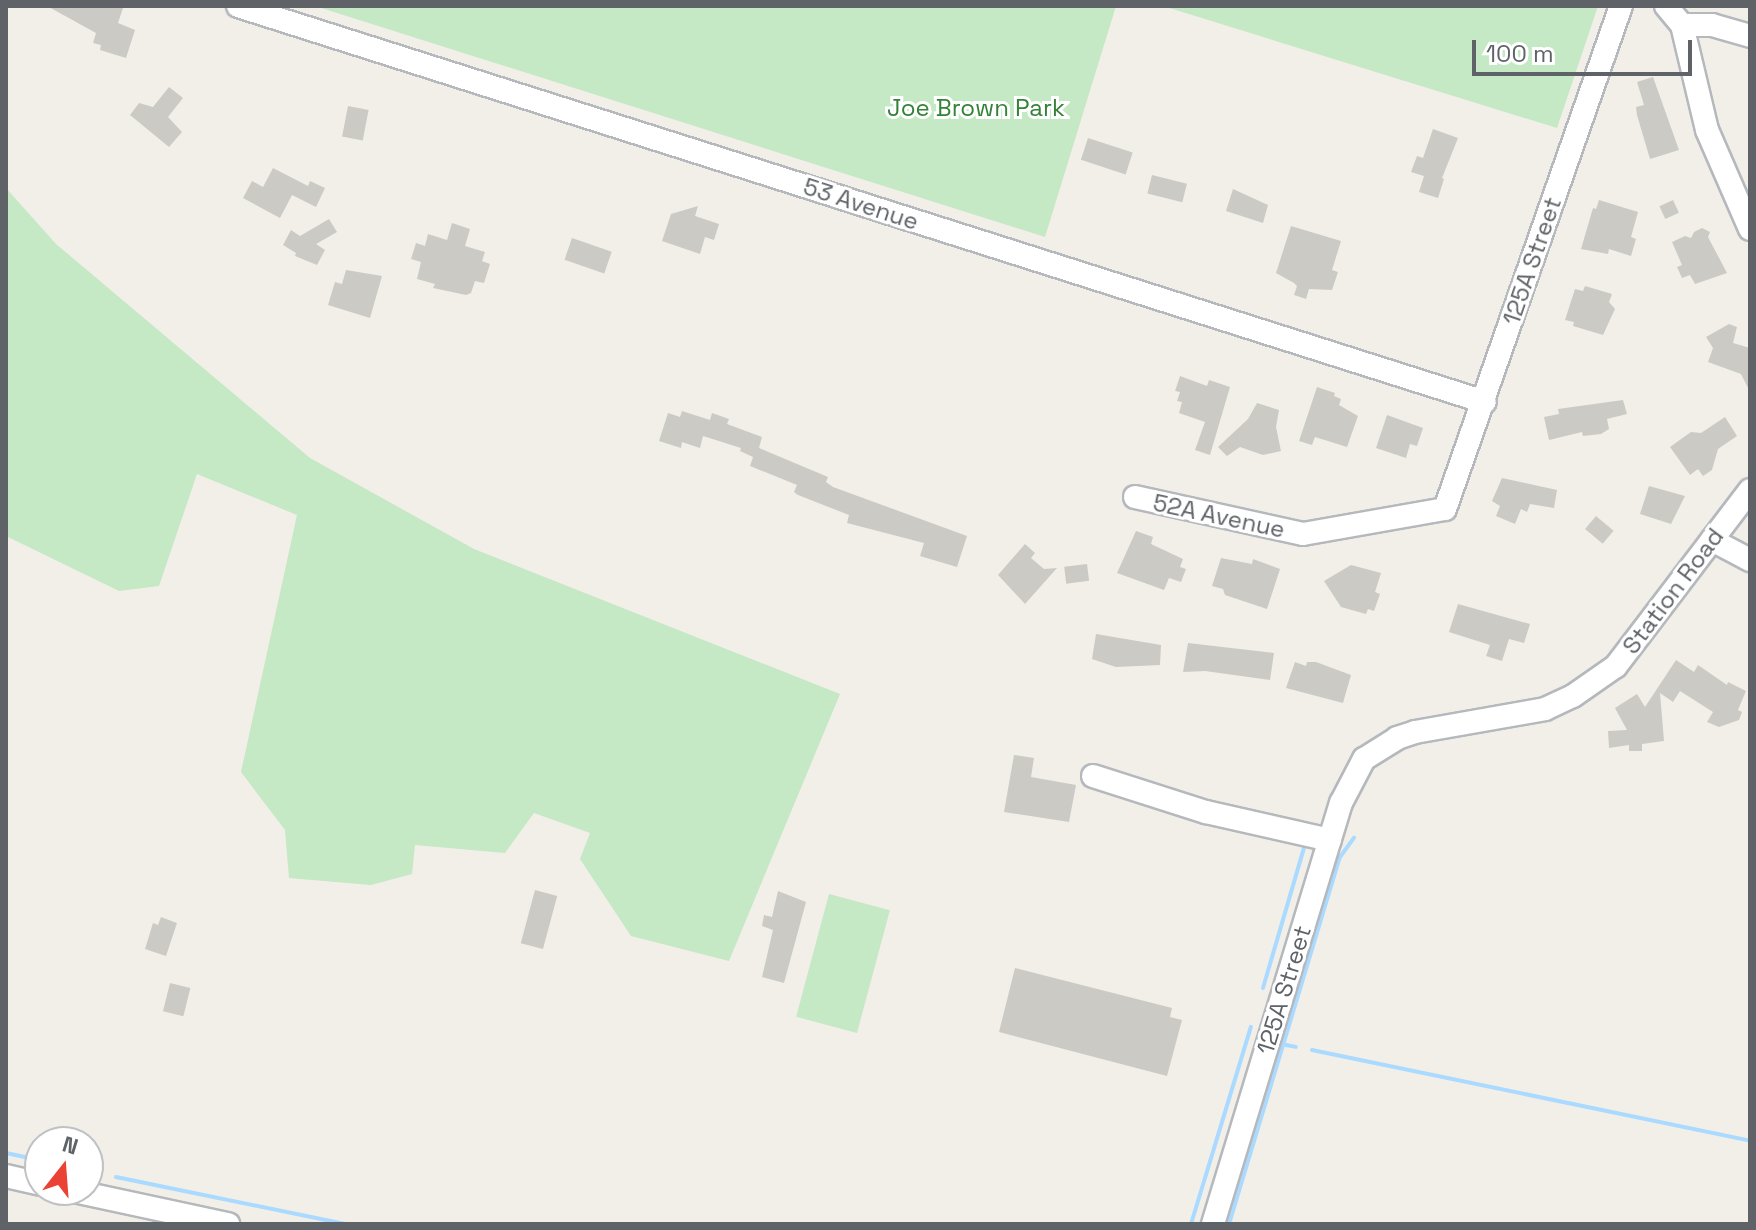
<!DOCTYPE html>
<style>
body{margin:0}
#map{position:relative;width:1756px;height:1230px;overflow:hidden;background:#f1efe8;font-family:"Space Grotesk",sans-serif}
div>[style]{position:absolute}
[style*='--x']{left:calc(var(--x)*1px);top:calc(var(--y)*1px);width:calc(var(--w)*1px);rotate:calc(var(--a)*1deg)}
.green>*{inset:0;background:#c5e8c5;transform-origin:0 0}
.stream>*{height:4px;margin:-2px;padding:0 2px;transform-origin:2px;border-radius:2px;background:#aadaff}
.building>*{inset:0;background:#cccac5;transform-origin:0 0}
.roads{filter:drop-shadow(2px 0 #b5b8bc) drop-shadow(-2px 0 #b5b8bc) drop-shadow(0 2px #b5b8bc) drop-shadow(0 -2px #b5b8bc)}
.minor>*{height:22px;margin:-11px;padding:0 11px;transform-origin:11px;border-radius:11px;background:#fff}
span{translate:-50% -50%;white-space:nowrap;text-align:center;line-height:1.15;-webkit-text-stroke:6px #fff;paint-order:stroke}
.park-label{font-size:24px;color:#348238}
.street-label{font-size:24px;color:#5f6368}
.frame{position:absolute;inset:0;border:8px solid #5f6368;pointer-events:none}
.north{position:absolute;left:24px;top:1126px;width:80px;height:80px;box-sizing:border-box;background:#fff;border:2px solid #bfc1c3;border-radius:50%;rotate:17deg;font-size:22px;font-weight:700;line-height:32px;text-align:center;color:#5f6368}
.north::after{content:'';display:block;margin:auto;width:28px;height:36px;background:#ea4335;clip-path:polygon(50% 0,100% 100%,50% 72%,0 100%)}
.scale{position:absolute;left:1472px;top:40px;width:220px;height:36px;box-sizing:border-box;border:4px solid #5f6368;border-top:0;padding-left:10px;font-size:24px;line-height:28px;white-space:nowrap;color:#5f6368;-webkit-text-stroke:6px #fff;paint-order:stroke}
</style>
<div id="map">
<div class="green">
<div style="clip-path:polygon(315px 6px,1116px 6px,1045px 237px)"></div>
<div style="clip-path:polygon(1163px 6px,1598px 6px,1557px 128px)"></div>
<div style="clip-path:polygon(6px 188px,56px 244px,310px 458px,474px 549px,840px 694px,729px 961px,631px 936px,580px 859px,590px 833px,534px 813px,505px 853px,415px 845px,412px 874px,371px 885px,289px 878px,285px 830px,241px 772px,297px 515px,197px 474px,159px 586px,119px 591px,6px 536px)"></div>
<div style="left:829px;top:894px;width:63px;height:127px;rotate:15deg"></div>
</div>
<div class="stream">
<div style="--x:1263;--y:988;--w:146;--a:-73.7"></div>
<div style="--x:1286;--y:1045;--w:10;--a:11"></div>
<div style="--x:1312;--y:1050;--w:447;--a:11.7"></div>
<div style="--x:6;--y:1153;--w:35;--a:12"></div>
<div style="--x:88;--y:1171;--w:2;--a:0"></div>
<div style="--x:116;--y:1177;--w:234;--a:11.6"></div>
<div style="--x:1191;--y:1224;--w:206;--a:-73.1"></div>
<div style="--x:1229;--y:1224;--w:383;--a:-73.2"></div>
<div style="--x:1340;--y:857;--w:24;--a:-54"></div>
</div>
<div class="building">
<div style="clip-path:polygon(47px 6px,123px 8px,118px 23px,135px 30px,126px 58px,100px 50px,101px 45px,93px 43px,96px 33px)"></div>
<div style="clip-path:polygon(1653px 77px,1679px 150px,1650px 159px,1637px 115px,1636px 107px,1644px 105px,1637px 82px)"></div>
<div style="clip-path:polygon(169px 87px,183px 98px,168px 117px,182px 132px,169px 147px,130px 115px,139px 103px,153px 107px)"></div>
<div style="left:348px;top:106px;width:21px;height:31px;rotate:11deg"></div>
<div style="clip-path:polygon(1433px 129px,1458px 138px,1442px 178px,1444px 179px,1438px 198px,1419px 192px,1424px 176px,1411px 172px,1417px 156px,1423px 158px)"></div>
<div style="left:1088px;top:138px;width:47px;height:23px;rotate:18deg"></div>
<div style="clip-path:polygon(273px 168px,308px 186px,310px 181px,325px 188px,316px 207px,292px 195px,280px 218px,243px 198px,252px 181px,263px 187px)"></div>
<div style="left:1152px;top:175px;width:36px;height:19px;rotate:14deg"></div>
<div style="clip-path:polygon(1233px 189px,1268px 205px,1263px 223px,1226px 211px)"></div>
<div style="clip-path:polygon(1599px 200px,1638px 212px,1631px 237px,1636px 239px,1631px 256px,1609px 249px,1608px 254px,1581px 249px,1593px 208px,1596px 209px)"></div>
<div style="left:1673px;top:200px;width:14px;height:15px;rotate:65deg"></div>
<div style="clip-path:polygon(698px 206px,695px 216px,719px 224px,714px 240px,705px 237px,700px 254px,662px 241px,671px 214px)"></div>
<div style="clip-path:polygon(329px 219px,337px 232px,316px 244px,325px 250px,317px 265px,295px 256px,296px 253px,283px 245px,291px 230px,300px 236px)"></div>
<div style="clip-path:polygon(452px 223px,470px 229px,465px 246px,485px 252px,482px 261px,490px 264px,484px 283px,475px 281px,471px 293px,466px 295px,433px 288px,435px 284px,417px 279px,421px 262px,411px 259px,416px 243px,425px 246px,428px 234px,447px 240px)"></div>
<div style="clip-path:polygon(1291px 226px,1341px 241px,1332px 270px,1338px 272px,1332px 290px,1309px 289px,1306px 299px,1294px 295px,1297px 286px,1294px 283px,1276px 273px)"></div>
<div style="clip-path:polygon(1702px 228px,1710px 232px,1708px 237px,1727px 273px,1695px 284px,1690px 275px,1682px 278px,1677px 267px,1682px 265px,1672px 242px,1685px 236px,1691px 238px,1694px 232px)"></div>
<div style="left:572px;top:238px;width:42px;height:23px;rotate:19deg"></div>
<div style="clip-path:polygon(346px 270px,382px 276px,370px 318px,328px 305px,335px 282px,342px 284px)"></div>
<div style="clip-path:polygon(1585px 286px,1612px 294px,1609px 302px,1615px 309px,1603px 335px,1573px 326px,1574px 322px,1565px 320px,1575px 289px,1583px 291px)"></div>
<div style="clip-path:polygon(1729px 324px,1737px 327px,1733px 343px,1750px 348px,1750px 392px,1741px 374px,1708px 362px,1713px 348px,1706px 337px)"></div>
<div style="clip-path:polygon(1180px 376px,1207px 386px,1209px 380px,1230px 387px,1210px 455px,1195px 450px,1205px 422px,1179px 413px,1182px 402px,1177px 401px,1180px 392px,1175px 391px)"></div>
<div style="clip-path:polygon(1317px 387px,1335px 393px,1334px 396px,1341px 399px,1339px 405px,1358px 416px,1347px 447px,1315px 437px,1312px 445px,1299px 441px)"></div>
<div style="clip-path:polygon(1623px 400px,1627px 414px,1607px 419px,1609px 429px,1601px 434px,1583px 436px,1582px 432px,1549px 440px,1544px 417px,1559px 414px,1558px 409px)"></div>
<div style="clip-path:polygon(1257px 403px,1279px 410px,1276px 427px,1281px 451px,1263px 455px,1240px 447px,1227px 456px,1218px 447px,1248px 419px)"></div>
<div style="clip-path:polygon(682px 411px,710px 420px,712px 413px,729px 419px,727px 424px,762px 437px,759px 448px,828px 477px,826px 482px,833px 487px,967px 536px,957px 567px,920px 556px,924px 543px,847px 523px,849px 515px,798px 495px,794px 492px,797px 485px,750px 466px,753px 457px,740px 451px,741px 448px,703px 436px,700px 448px,682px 442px,681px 448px,659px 441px,668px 413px,680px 417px)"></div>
<div style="clip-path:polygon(1387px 415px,1423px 428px,1417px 446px,1410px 444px,1406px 458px,1376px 448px)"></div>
<div style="clip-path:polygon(1725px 417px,1737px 436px,1718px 449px,1712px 470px,1703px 476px,1698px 469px,1690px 475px,1670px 447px,1691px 432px,1701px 433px)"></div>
<div style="clip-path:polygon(1502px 478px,1557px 490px,1554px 508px,1530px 504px,1527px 512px,1521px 509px,1515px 524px,1496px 516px,1500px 506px,1492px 501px)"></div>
<div style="clip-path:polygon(1649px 486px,1685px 496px,1671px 524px,1640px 514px)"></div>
<div style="left:1596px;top:516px;width:23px;height:17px;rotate:40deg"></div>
<div style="clip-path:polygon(1136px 531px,1153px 537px,1151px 544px,1183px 559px,1180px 567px,1186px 569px,1181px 582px,1169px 578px,1164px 590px,1117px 573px)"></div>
<div style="clip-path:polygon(1025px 544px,1035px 553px,1031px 558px,1044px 569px,1057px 568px,1025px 604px,998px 575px)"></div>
<div style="clip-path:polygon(1221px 558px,1252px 564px,1253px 559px,1280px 569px,1267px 609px,1225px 595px,1223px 589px,1212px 586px)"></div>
<div style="left:1087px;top:564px;width:17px;height:23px;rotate:83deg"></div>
<div style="clip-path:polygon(1351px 565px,1381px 573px,1375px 592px,1380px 594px,1374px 611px,1368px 609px,1366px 614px,1341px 607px,1324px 581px)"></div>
<div style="clip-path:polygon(1458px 604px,1530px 624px,1524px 643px,1509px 639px,1502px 661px,1486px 656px,1490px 645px,1449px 632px)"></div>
<div style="clip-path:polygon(1096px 634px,1161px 645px,1160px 665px,1116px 667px,1092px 659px)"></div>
<div style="clip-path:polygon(1188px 643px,1274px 653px,1270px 680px,1205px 671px,1183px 672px)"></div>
<div style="clip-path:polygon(1676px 660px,1694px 672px,1698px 665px,1727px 685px,1728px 682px,1746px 691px,1738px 710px,1742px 712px,1739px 720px,1719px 727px,1707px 722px,1713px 712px,1680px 691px,1673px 702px,1660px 693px,1664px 741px,1642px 744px,1642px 751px,1629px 751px,1629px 745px,1609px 748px,1608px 731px,1627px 730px,1615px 708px,1637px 694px,1645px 707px)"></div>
<div style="clip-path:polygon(1295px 662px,1306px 666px,1307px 662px,1316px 662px,1351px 675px,1343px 703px,1286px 688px)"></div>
<div style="clip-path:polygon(1014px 755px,1034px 758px,1031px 777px,1076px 785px,1069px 822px,1004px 812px)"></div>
<div style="left:535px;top:890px;width:23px;height:55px;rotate:15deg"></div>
<div style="clip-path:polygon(778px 891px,806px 902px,784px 983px,762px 977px,773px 930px,762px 926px,764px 915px,772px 917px)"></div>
<div style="clip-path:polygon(161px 917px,177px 923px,166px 956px,145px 949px,153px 923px,158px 925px)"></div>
<div style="clip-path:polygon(1015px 968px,1172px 1008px,1170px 1017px,1182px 1020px,1167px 1076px,999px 1032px)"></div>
<div style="left:170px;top:983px;width:21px;height:29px;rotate:14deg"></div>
</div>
<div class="roads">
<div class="minor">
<div style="--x:238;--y:6;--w:1308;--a:17.62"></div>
<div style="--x:1666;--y:6;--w:25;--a:50"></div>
<div style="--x:1682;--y:25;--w:108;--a:76.6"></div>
<div style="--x:1707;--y:130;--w:108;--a:66.5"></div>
<div style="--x:1682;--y:25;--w:30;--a:0"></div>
<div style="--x:1712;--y:25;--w:40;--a:16"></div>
<div style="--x:1135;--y:497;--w:172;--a:12.4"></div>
<div style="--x:1303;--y:534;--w:144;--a:-10"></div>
<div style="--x:1445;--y:509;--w:533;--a:-70.72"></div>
<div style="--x:1712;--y:540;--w:43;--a:27.8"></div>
<div style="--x:1093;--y:776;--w:119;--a:17.7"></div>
<div style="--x:1206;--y:812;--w:127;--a:12.7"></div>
<div style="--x:6;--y:1176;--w:35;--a:13"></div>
<div style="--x:69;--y:1190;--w:163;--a:12.1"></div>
<div style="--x:1213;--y:1224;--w:440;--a:-73.1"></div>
<div style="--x:1341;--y:803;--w:50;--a:-62.4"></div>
<div style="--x:1364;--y:759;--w:39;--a:-32"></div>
<div style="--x:1397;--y:738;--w:19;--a:-18"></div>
<div style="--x:1415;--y:732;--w:132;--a:-10"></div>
<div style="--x:1545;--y:709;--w:31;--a:-25"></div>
<div style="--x:1573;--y:696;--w:52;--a:-34.9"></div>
<div style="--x:1616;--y:666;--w:221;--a:-52.7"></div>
</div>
</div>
<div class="park-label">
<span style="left:976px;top:108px">Joe Brown Park</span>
</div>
<div class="street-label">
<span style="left:861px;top:204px;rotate:18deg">53 Avenue</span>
<span style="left:1532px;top:261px;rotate:-71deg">125A Street</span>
<span style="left:1219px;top:516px;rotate:12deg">52A Avenue</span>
<span style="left:1673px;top:591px;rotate:-53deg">Station Road</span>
<span style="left:1284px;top:990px;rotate:-73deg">125A Street</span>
</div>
<div class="frame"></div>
<div class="north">N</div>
<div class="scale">100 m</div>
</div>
